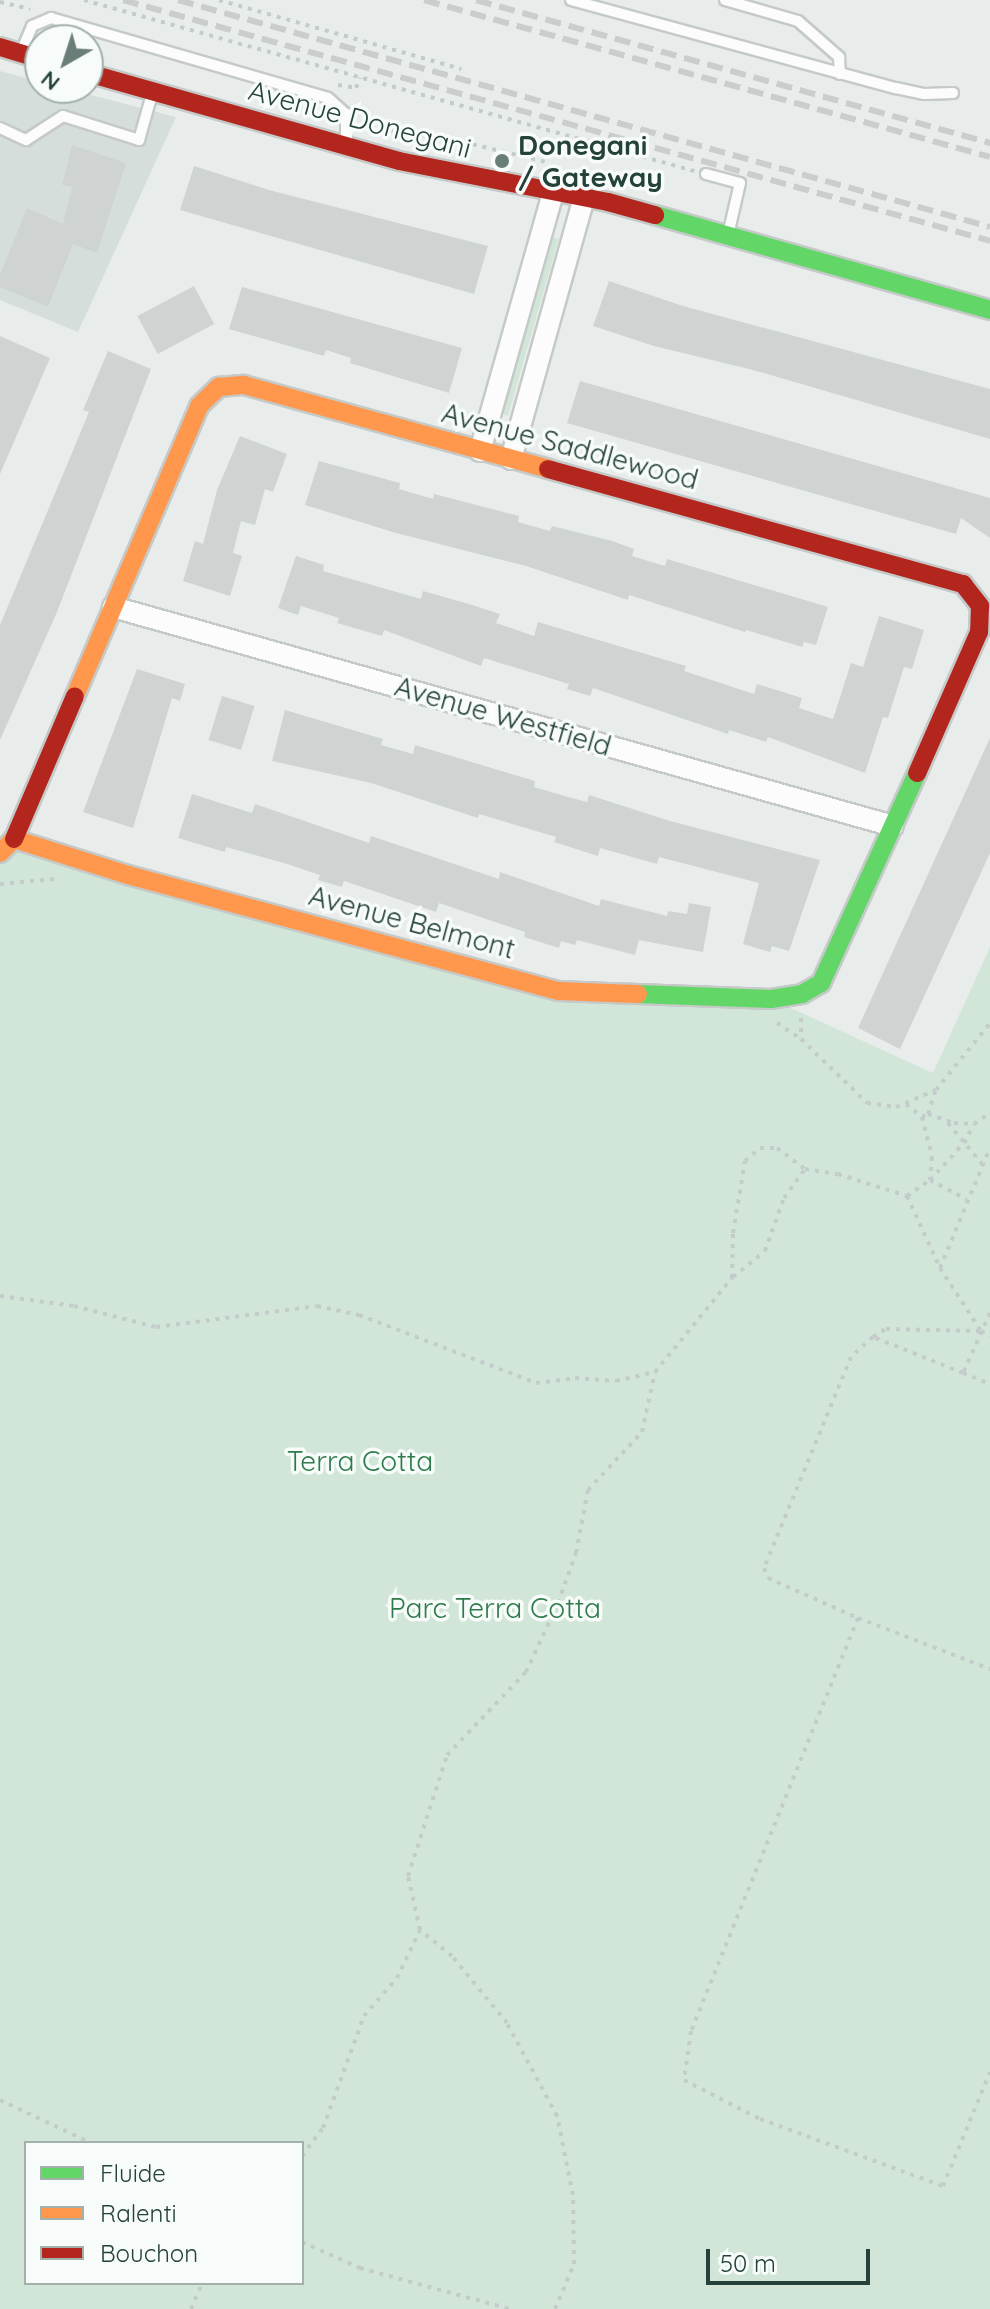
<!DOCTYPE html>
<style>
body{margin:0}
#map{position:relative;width:990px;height:2309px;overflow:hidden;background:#e8edeb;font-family:Quicksand,sans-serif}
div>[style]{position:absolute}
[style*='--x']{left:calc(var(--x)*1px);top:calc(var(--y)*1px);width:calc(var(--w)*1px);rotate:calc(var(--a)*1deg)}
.built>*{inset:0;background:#d6dedb}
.green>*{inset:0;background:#d1e6d8;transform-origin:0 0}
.building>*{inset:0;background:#cfd4d2;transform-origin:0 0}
.path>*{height:4px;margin-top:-2px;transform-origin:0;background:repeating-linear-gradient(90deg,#c3ccca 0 4px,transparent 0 10px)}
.roads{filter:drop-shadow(2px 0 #c5cac8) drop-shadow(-2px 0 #c5cac8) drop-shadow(0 2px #c5cac8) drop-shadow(0 -2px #c5cac8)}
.lane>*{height:10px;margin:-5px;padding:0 5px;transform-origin:5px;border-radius:5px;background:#fcfcfc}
.street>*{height:20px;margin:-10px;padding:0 10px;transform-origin:10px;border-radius:10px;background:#fcfcfc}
.fast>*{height:18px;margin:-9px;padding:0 9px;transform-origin:9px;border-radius:9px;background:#63d668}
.slow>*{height:18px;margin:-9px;padding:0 9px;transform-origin:9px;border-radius:9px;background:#ff974d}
.jam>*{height:18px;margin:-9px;padding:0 9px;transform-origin:9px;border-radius:9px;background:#b3261e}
.rail>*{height:6px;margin-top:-3px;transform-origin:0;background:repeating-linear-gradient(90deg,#c9cdcc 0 16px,transparent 0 24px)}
.dots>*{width:22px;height:22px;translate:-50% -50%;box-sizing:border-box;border:4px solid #f7fbf9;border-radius:50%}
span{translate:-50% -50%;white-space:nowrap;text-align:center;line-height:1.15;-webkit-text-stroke:7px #f7fbf9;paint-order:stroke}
.street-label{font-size:28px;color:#24423a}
.poi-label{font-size:28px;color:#24423a;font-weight:700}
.left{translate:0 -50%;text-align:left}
.park-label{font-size:28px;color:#2d7a4b}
.legend{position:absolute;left:24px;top:2141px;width:280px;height:144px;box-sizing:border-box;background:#f7fbf9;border:2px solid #a3b1ad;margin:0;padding:10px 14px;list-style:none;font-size:24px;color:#24423a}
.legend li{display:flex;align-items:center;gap:16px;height:40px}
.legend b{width:40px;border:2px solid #a3b1ad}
.north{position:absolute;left:24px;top:24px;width:80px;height:80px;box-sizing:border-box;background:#f7fbf9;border:2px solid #a3b1ad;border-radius:50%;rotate:219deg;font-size:22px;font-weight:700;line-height:32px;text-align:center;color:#24423a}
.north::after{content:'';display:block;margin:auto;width:28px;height:36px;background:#697e78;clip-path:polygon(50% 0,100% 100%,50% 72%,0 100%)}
.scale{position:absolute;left:706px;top:2249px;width:164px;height:36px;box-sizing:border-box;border:4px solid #24423a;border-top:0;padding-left:10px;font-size:24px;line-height:28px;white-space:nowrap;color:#24423a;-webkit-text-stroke:6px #f7fbf9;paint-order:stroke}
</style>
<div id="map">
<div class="built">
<div style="clip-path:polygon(0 71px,40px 82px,40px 88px,64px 88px,176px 117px,78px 332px,0 300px)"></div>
</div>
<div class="green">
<div style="left:552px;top:237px;width:7px;height:184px;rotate:16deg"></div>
<div style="clip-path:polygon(evenodd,14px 839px,559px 991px,771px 999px,933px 1073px,990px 947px,990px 2309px,0 2309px,0 853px,14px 839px,26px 2143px,302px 2143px,302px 2283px,26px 2283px,26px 2143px)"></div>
</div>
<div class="building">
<div style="clip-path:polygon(72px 145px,126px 163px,97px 253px,73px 244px,48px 307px,0 287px,0 275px,27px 208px,63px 224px,72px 187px,62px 185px)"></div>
<div style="clip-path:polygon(194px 166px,269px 190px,488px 246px,474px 294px,180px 210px)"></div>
<div style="clip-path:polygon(609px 281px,683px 306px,990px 389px,990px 439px,753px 370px,654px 346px,593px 326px)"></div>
<div style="left:194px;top:286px;width:43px;height:64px;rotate:62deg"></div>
<div style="clip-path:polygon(242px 287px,462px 348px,449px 393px,350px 363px,351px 358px,326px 350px,324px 356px,229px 329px)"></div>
<div style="clip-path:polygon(0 336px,50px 358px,0 474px)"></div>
<div style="clip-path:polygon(108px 351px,151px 369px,57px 612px,0 740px,0 625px,89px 412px,83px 410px)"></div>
<div style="clip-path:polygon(580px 381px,990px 498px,990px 538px,961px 518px,956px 534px,567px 423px)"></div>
<div style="clip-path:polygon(240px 436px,287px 454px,273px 492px,265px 489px,255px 525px,241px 521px,233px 553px,242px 556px,230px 596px,183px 581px,195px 541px,203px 544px,217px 490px)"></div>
<div style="clip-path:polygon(319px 461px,400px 483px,399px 489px,433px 499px,434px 494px,519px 516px,518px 522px,550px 531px,552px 526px,612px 541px,634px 549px,632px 556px,665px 566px,667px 559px,828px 607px,816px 645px,804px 642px,802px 647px,746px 630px,745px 632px,629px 595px,628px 600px,526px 566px,396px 533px,305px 505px)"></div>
<div style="clip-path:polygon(296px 556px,324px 565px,323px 571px,421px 599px,423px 591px,469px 604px,500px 614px,496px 623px,534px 636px,538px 622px,686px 666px,684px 671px,754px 694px,757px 684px,802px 698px,799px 708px,833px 719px,851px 663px,863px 667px,879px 616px,924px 630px,912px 669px,904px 667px,888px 718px,883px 717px,865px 773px,768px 737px,766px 742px,729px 730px,728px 734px,593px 688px,590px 696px,567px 689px,569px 684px,484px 658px,481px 666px,384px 630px,382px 636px,337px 623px,339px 618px,301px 606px,298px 615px,278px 608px)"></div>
<div style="clip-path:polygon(137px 669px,185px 684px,180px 701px,172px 698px,133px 828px,83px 812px)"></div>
<div style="left:222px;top:696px;width:34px;height:46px;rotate:17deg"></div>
<div style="clip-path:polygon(285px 710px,383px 739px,381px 745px,413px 754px,415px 745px,535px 781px,534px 787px,568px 797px,587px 802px,589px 795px,670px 821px,820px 860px,789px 951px,772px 946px,770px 952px,743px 944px,759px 883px,659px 857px,657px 864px,600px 848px,598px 856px,554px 842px,556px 837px,479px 814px,478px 818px,371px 783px,272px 761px)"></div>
<div style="clip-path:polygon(990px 738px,990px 853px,900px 1049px,858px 1028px)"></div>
<div style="clip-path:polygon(192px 794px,252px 813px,255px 804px,369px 843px,371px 836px,499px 879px,500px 872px,599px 906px,601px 899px,667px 916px,668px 911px,687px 914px,689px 903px,711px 907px,703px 952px,639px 940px,635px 955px,577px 940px,575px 945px,561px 941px,559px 948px,524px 937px,525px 932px,439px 903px,436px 912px,344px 881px,342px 887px,318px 880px,320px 875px,284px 863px,226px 847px,225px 852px,178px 838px)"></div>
</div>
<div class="path">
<div style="--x:84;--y:0;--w:634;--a:15.66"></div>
<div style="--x:219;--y:0;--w:252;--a:15.9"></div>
<div style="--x:0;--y:2;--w:31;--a:13"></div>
<div style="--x:338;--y:85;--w:18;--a:9"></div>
<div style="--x:356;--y:88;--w:11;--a:-68"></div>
<div style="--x:390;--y:131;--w:74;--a:8.6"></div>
<div style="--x:463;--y:142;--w:85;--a:13.5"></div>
<div style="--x:0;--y:884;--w:55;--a:-5.2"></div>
<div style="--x:801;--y:1018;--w:21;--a:90"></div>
<div style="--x:801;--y:1039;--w:92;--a:44.1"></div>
<div style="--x:867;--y:1103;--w:29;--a:8"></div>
<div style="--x:896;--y:1107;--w:43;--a:-23"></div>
<div style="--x:936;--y:1090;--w:86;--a:-51.1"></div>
<div style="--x:777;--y:1023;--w:29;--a:34"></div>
<div style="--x:906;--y:1104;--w:21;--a:39"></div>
<div style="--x:922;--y:1117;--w:41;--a:76"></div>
<div style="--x:932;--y:1157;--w:23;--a:95"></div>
<div style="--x:930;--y:1180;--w:41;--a:27.8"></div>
<div style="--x:928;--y:1114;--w:28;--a:19"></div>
<div style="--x:954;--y:1123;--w:20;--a:3"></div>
<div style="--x:974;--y:1124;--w:19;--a:-35"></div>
<div style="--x:922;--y:1117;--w:7;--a:-27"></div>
<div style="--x:928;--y:1114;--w:25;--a:-72"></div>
<div style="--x:948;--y:1123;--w:53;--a:50.3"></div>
<div style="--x:907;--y:1196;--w:28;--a:-35"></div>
<div style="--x:930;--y:1180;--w:50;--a:-47.4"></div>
<div style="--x:964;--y:1143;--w:21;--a:-62"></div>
<div style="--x:940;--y:1268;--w:130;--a:-67.4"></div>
<div style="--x:733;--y:1277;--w:41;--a:-39.1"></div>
<div style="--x:765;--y:1251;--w:56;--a:-70.3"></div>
<div style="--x:784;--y:1198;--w:36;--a:-54"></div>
<div style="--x:0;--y:1296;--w:75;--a:7.7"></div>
<div style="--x:74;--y:1306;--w:85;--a:14.4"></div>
<div style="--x:156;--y:1327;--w:162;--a:-7.4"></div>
<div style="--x:317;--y:1306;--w:43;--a:12.1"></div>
<div style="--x:359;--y:1315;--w:190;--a:21"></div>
<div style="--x:536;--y:1383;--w:39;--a:-7"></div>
<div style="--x:575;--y:1378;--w:41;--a:4.2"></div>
<div style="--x:616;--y:1381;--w:40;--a:-13"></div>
<div style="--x:990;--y:1313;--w:66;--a:114.2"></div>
<div style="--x:963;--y:1373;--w:97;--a:-158.2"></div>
<div style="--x:873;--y:1337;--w:30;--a:138"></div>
<div style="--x:851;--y:1357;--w:228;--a:112.4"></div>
<div style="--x:764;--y:1568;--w:11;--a:68"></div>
<div style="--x:768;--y:1578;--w:98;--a:24"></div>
<div style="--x:858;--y:1618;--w:445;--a:112"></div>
<div style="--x:691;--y:2031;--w:49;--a:98.1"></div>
<div style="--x:684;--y:2080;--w:85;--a:27.2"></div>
<div style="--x:760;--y:2119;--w:195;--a:20.1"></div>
<div style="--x:943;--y:2186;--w:123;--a:-67.6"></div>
<div style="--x:873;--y:1337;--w:15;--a:-32"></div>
<div style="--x:886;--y:1329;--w:95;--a:1.2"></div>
<div style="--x:981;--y:1331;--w:10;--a:24"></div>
<div style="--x:963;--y:1373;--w:29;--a:22"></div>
<div style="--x:858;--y:1618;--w:142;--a:21.1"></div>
<div style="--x:0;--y:2100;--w:101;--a:25.3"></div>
<div style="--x:302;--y:2156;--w:35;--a:-53"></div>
<div style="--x:323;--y:2128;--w:119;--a:-69.9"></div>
<div style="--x:364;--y:2016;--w:50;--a:-49"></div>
<div style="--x:397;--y:1978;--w:53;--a:-64.4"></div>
<div style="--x:302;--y:2242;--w:64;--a:24.1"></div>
<div style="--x:360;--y:2268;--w:156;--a:15.3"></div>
<div style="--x:191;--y:2309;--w:28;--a:-67"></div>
<div style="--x:555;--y:2309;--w:49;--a:-67.1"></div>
<div style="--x:574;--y:2264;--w:69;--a:-90.8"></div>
<div style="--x:573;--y:2195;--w:81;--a:-101.4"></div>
<div style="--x:557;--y:2116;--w:106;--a:-118.3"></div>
<div style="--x:507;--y:2023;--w:87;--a:-129.4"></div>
<div style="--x:452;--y:1956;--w:41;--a:-140.9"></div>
<div style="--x:420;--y:1930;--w:55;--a:-102.5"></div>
<div style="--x:408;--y:1876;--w:127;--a:-72.1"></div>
<div style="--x:447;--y:1755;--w:115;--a:-46.4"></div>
<div style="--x:526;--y:1672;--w:76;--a:-65.1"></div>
<div style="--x:558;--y:1603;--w:53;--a:-70.2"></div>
<div style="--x:576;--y:1553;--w:64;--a:-79.2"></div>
<div style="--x:588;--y:1490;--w:79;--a:-47"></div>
<div style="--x:642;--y:1432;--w:61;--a:-77.8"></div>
<div style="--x:655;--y:1372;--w:122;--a:-50.7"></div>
<div style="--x:732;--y:1278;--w:45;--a:-88.7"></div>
<div style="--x:733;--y:1233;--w:73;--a:-80.5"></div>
<div style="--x:745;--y:1161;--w:20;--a:-41"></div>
<div style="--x:760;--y:1148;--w:17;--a:0"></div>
<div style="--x:777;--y:1148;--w:35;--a:37"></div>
<div style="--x:805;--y:1169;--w:33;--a:9"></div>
<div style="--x:838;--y:1174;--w:72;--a:17.7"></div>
<div style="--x:907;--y:1196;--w:79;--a:65.4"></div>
<div style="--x:940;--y:1268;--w:75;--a:56.9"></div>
</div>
<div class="roads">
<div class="lane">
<div style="--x:571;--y:0;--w:337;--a:15.2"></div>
<div style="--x:896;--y:88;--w:29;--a:12"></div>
<div style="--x:924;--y:94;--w:29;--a:-2"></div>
<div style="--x:725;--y:0;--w:76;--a:16"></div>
<div style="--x:798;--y:21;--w:55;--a:41.3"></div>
<div style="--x:839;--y:57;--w:17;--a:87"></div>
<div style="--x:22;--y:50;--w:26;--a:-67"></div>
<div style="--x:32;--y:26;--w:21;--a:-23"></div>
<div style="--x:51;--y:18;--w:288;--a:16.1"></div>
<div style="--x:328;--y:98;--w:24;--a:42"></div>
<div style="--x:346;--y:114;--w:30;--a:90"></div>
<div style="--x:0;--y:128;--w:29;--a:25"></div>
<div style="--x:26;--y:140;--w:44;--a:-33"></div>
<div style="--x:63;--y:116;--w:80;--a:17.5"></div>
<div style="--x:139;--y:140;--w:48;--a:-74.2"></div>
<div style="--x:706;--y:174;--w:35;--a:15"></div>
<div style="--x:740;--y:183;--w:53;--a:103"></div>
</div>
<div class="street">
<div style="--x:480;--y:451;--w:268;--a:-74.2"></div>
<div style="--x:511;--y:459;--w:271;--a:-74.4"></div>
<div style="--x:113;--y:607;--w:810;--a:15.68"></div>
</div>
<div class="fast">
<div style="--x:655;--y:215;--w:348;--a:15.8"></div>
<div style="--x:638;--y:994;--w:133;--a:2.2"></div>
<div style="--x:771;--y:999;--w:31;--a:-9"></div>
<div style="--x:802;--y:994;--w:22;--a:-30"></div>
<div style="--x:821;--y:983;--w:231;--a:-65.4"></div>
</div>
<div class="slow">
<div style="--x:75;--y:696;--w:315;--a:-66.8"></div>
<div style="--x:199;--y:406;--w:28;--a:-44"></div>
<div style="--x:219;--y:387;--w:25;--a:-5"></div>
<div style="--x:244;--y:385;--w:315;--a:15.4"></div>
<div style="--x:0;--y:853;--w:20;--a:-45"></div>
<div style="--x:14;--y:839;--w:120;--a:17.5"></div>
<div style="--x:128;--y:875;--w:446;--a:15.1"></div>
<div style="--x:559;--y:991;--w:79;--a:2.2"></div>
</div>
<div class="jam">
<div style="--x:0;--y:47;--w:42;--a:16.7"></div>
<div style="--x:88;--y:73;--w:323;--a:15.8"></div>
<div style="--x:399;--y:161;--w:213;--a:11.1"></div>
<div style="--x:608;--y:202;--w:49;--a:15.5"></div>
<div style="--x:548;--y:469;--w:431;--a:15.5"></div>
<div style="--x:963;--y:584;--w:28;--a:52"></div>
<div style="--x:980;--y:606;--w:26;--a:92"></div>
<div style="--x:979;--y:632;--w:154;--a:113.7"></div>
<div style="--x:14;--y:839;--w:155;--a:-66.9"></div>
</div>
</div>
<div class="rail">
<div style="--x:123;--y:0;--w:900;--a:15.53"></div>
<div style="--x:178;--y:0;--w:843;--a:15.62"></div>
<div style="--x:424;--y:0;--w:587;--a:15.5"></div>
<div style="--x:476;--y:0;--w:534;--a:15.55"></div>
</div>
<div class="dots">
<div style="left:502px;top:161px;background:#697e78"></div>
</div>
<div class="street-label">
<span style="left:360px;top:119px;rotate:15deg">Avenue Donegani</span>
<span style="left:570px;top:446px;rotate:15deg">Avenue Saddlewood</span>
<span style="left:503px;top:716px;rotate:16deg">Avenue Westfield</span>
<span style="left:412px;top:922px;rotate:15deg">Avenue Belmont</span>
</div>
<div class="poi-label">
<span class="left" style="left:518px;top:161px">Donegani<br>/ Gateway</span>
</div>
<div class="park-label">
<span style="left:360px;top:1461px">Terra Cotta</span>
<span style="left:495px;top:1608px">Parc Terra Cotta</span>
</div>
<ul class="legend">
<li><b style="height:10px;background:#63d668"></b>Fluide</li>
<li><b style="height:10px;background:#ff974d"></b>Ralenti</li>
<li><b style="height:10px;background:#b3261e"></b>Bouchon</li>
</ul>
<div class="north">N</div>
<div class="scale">50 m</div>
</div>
